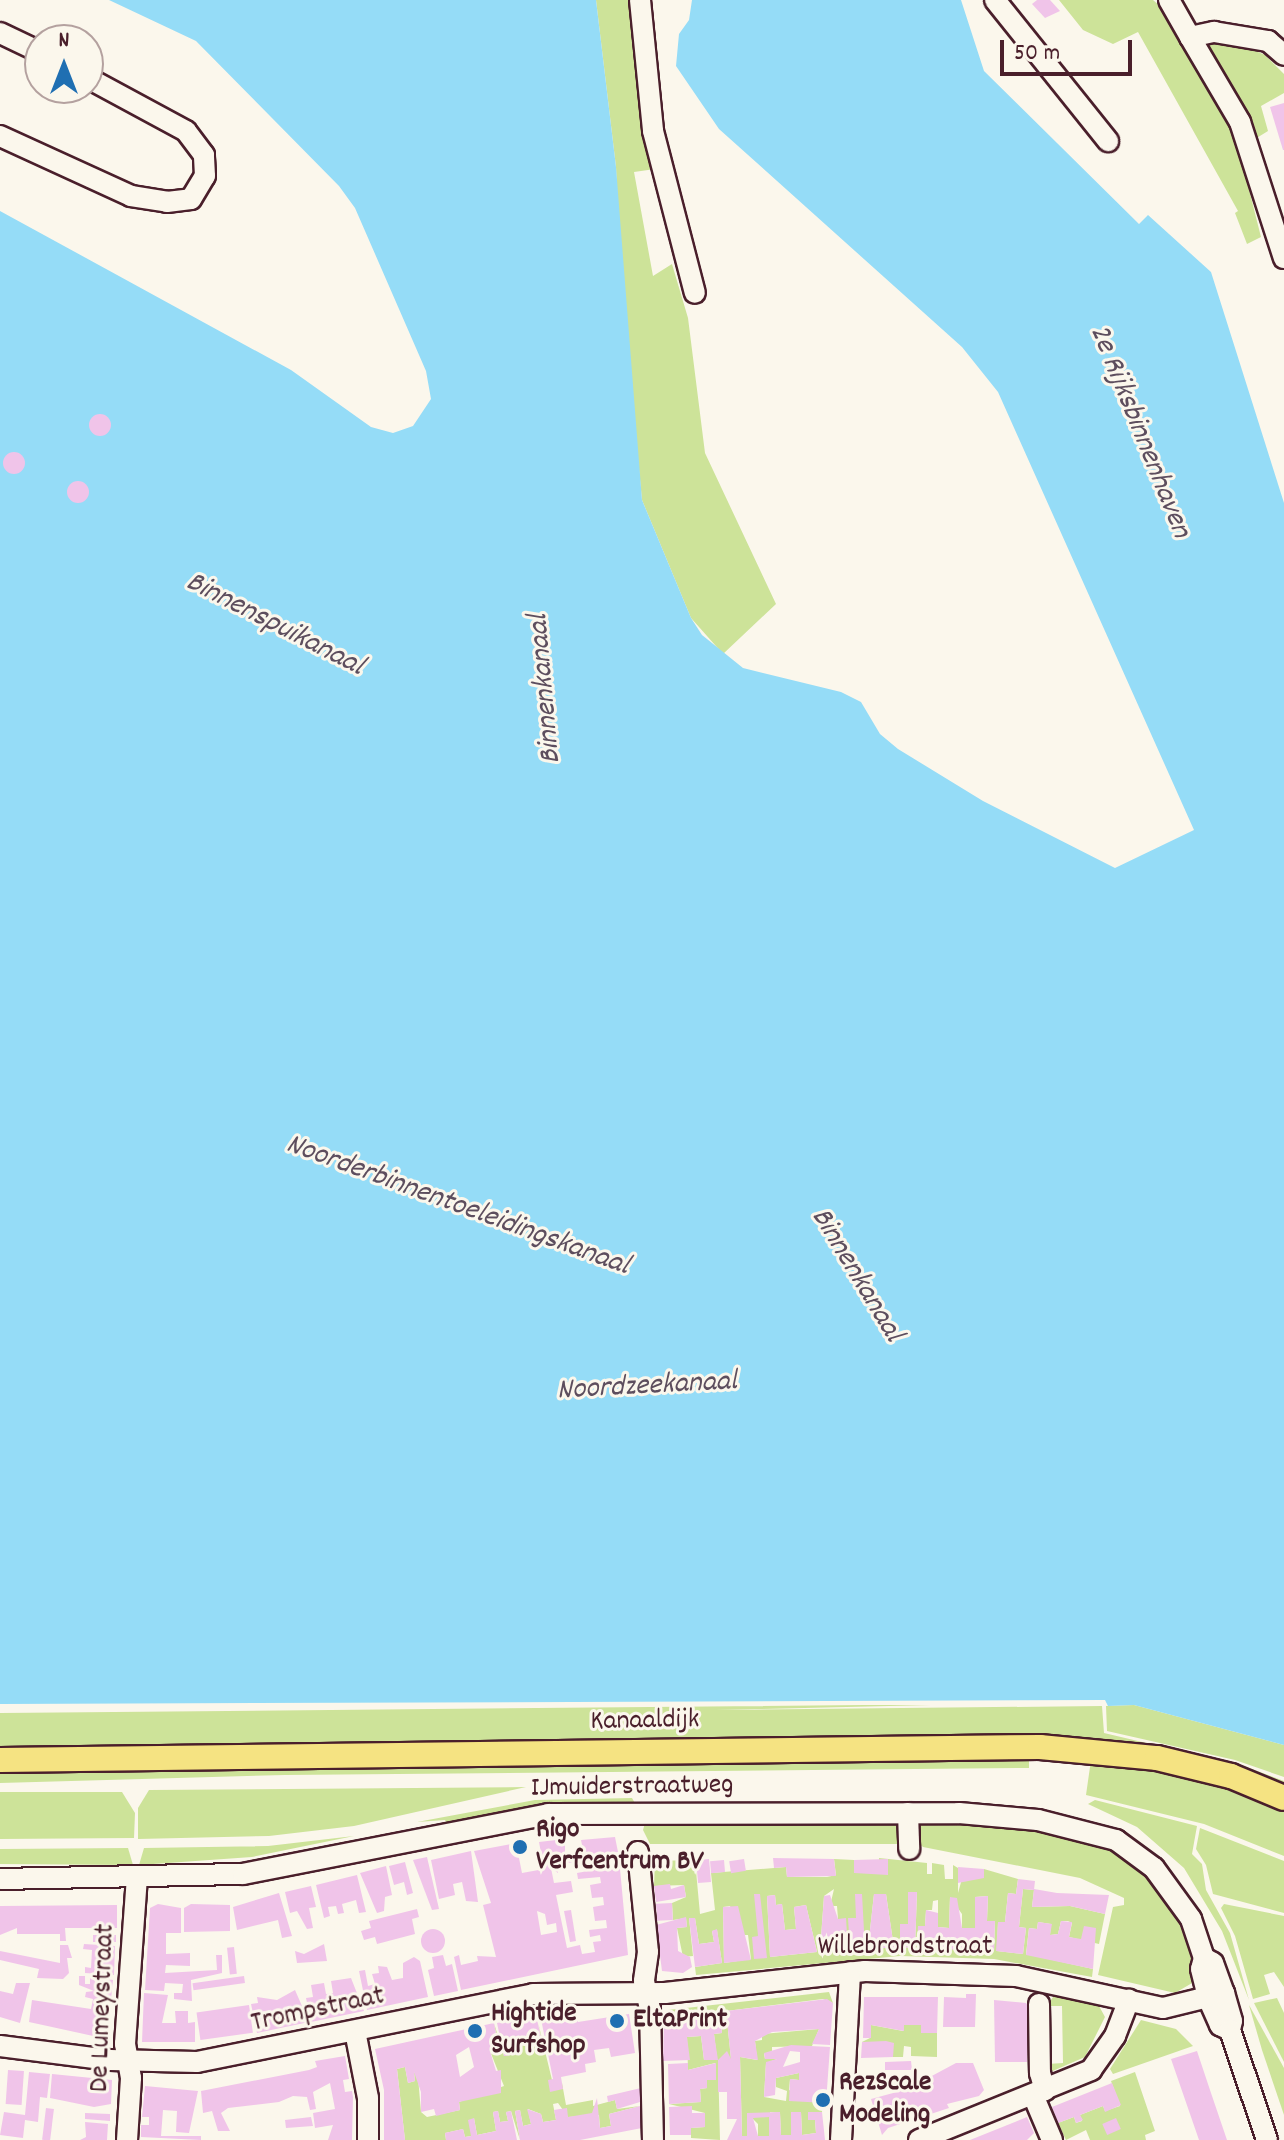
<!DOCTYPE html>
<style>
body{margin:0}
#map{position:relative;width:1284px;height:2140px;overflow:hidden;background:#fbf7ec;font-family:Dekko,sans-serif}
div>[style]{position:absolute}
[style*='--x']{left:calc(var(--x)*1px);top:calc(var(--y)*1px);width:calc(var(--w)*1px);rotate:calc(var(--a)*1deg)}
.green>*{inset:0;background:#cde399}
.water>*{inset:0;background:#95dcf7}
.building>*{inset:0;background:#f0c4e9;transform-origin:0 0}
.round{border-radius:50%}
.roads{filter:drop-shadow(2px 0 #4a1f2b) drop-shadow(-2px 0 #4a1f2b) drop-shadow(0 2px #4a1f2b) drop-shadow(0 -2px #4a1f2b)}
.minor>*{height:20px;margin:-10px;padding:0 10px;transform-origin:10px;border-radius:10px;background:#fbf7ec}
.major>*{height:24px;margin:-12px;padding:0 12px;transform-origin:12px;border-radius:12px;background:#f5e382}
.dots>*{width:22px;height:22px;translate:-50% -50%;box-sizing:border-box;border:4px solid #fbf7ec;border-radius:50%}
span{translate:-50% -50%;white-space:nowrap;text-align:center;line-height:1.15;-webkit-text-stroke:6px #fbf7ec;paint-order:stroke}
.street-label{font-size:28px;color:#4a1f2b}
.poi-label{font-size:28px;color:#4a1f2b;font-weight:700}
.left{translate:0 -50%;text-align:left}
.water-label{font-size:30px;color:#5d4e5e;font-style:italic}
.north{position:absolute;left:24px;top:24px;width:80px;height:80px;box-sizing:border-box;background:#fbf7ec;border:2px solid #b4a19f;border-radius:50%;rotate:0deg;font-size:22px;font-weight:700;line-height:32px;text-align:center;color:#4a1f2b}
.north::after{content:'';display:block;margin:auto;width:28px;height:36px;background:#1f6fb2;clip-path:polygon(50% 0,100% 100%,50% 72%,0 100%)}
.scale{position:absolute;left:1000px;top:40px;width:132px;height:36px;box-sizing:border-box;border:4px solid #4a1f2b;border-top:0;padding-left:10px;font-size:24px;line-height:28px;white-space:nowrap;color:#4a1f2b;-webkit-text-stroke:6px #fbf7ec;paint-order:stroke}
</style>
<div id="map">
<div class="green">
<div style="clip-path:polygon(596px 0,629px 0,655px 169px,634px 172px,653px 276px,672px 264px,688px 318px,705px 453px,776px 604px,723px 654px,691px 618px,642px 500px,621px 287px,616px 167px)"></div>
<div style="clip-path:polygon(1059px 0,1153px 0,1160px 6px,1236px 138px,1261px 237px,1247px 244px,1235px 213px,1238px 211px,1138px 32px,1113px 44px,1083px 30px)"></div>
<div style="clip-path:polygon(1228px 39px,1265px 55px,1284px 74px,1284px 93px,1261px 106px,1268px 131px,1255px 139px,1203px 47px)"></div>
<div style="clip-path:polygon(864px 1705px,931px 1705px,715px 1710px,1102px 1706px,1104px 1733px,1244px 1766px,1284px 1781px,1284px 1788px,1207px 1760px,0 1751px,0 1713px)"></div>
<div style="clip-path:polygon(1134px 1705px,1284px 1745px,1284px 1777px,1235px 1760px,1107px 1731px,1106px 1706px)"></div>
<div style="clip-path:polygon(1029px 1757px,1029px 1768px,285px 1775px,0 1783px,0 1771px)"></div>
<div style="clip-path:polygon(1091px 1760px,1210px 1782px,1284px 1808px,1284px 1856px,1204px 1824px,1086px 1795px)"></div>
<div style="clip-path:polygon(526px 1787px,354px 1826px,269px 1836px,138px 1839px,138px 1808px,149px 1790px)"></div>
<div style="clip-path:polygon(0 1792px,122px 1792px,135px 1813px,134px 1838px,0 1839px)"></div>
<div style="clip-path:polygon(632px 1798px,636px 1805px,526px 1809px,447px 1824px,445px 1820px,417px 1822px,535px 1800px)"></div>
<div style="clip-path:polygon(1095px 1800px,1197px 1826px,1192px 1854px,1202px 1864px,1206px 1890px,1230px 1933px,1249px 2000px,1222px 1931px,1184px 1868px,1137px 1827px,1088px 1804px)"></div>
<div style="clip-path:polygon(917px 1821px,1030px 1829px,1115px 1852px,1139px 1868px,1175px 1911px,1199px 1979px,1175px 1993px,1098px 1975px,1113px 1907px,1124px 1905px,1124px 1898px,1080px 1878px,923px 1847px,914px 1839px)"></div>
<div style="clip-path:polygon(902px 1822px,900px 1844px,650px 1844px,643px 1830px,645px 1823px)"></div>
<div style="clip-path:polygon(1200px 1828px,1284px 1861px,1284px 1913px,1213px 1894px,1206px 1865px,1196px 1849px)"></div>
<div style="clip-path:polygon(354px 1836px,252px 1857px,139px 1865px,144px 1848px,268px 1846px)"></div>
<div style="clip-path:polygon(128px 1848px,133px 1865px,0 1864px,0 1849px)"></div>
<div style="clip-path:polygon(evenodd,879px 1858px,927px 1863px,927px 1874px,932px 1874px,932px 1863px,944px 1865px,945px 1879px,953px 1879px,953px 1865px,958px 1868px,958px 1893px,965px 1868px,984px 1878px,984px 1869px,1018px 1879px,1016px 1894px,1008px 1893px,1005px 1922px,998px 1922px,997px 1951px,1023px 1954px,1026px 1928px,1019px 1927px,1023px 1889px,1034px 1890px,1032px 1907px,1070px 1906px,1105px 1914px,1099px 1944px,1069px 1937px,1072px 1923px,1068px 1921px,1061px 1921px,1058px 1934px,1050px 1935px,1051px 1924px,1038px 1922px,1037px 1929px,1029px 1928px,1026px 1954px,1093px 1969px,1092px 1977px,994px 1959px,900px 1956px,696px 1975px,695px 1967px,722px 1963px,717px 1930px,712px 1931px,714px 1942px,699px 1944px,695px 1918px,689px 1918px,693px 1956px,683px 1957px,677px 1928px,687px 1927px,686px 1918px,673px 1920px,672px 1903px,686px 1897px,684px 1885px,654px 1886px,655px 1861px,695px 1860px,700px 1914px,715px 1910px,711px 1873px,786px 1867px,787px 1877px,827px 1877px,836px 1875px,834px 1859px,854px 1860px,854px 1873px,879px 1873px,879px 1858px,834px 1889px,830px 1906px,837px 1906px,838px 1919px,846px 1919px,820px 1951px,824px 1896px,834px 1889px,879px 1858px,908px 1892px,917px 1892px,915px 1948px,900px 1947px,901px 1924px,908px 1924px,908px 1892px,879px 1858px,874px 1894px,886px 1894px,894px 1948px,868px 1948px,874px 1894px,879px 1858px,775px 1895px,776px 1905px,782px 1904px,785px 1930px,796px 1929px,794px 1907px,806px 1905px,817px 1952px,770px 1957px,767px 1896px,775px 1895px,879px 1858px,988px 1896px,987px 1921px,995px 1922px,994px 1951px,925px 1926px,926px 1910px,932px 1910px,933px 1901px,938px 1900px,938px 1927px,949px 1928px,950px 1897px,962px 1914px,962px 1928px,975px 1928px,975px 1897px,988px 1896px,879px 1858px,730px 1906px,741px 1935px,748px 1935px,751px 1959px,724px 1963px,723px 1907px,730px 1906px)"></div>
<div style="clip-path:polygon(1224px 1904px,1284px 1916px,1284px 1987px,1274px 1972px,1264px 1975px,1270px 1994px,1253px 1999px,1235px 1936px,1221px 1908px)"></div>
<div style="clip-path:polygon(829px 1992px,833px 2003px,823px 1999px,726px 2011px,731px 2059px,718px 2060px,720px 2140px,691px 2138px,691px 2128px,705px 2127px,705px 2113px,669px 2104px,701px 2102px,700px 2089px,707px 2088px,707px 2080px,716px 2080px,715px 2063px,688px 2070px,687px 2037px,701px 2036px,704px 2060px,717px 2059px,714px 2034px,722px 2033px,719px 2012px,669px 2018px,668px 2010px)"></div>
<div style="clip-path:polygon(1054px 1996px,1099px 2006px,1105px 2017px,1085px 2057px,1048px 2073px,1047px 2064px,1063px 2063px,1062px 2006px,1046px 2006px)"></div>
<div style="clip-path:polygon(1277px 1998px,1284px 2013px,1284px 2062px,1254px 2003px)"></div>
<div style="clip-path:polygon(1249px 2005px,1284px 2068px,1284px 2115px,1262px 2050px)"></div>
<div style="clip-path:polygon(1141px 2020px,1176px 2029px,1193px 2046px,1113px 2074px,1110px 2069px)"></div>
<div style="clip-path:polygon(538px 2022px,552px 2080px,562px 2083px,566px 2105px,593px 2100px,593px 2106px,615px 2100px,617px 2109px,640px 2106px,609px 2114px,611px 2126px,600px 2128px,599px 2115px,568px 2117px,558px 2103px,553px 2104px,556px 2120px,543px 2122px,541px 2114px,528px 2109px,531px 2124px,523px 2126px,520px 2110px,515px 2111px,520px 2140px,511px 2111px,506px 2112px,508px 2121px,500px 2122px,498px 2111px,493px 2112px,496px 2131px,477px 2135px,474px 2118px,471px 2136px,465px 2137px,463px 2129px,445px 2133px,446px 2140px,405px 2140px,397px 2069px,405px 2067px,408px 2083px,415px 2081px,414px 2072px,418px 2077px,421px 2112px,427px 2117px,460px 2110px,459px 2102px,504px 2086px,490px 2051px,499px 2049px,494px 2023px,504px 2056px,510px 2054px,508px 2044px,514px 2042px,517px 2050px,522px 2048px,520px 2041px,527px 2039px,530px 2047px,542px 2042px)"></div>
<div style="clip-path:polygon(871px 2025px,903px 2031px,904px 2025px,921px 2025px,921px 2033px,937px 2033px,937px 2057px,911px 2056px,911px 2047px,904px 2046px,903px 2057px,885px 2057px,862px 2042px,870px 2038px)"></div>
<div style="clip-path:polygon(819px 2029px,812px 2046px,772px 2047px,772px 2053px,764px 2054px,765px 2059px,777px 2059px,766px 2063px,764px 2097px,786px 2101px,787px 2091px,776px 2087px,776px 2078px,799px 2073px,799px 2080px,790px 2079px,789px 2090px,823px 2103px,822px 2112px,808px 2112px,808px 2120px,815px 2120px,816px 2133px,802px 2135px,801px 2112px,791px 2112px,791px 2135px,781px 2135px,780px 2113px,770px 2112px,769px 2136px,758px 2136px,758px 2124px,747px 2113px,747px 2136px,742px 2136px,740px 2057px,757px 2060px,755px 2041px,762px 2040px,762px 2034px)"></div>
<div style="clip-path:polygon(1135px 2072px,1155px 2131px,1145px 2135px,1146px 2140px,1090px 2140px,1086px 2130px,1066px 2140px,1058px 2123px,1074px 2117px,1076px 2123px,1082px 2121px,1080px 2115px,1103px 2106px,1105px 2111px,1120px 2106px,1111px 2081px)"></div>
</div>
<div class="water">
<div style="clip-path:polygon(109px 0,596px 0,616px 167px,642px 500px,691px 618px,702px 635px,743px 668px,841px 692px,861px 702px,880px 734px,898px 749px,983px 801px,1115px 868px,1194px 830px,998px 392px,962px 347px,719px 129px,676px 66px,679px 34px,689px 20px,692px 0,961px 0,984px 71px,1139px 224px,1148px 215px,1211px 272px,1284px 503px,1284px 1745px,1134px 1705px,1108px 1706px,1105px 1700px,0 1704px,0 211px,291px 370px,371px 427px,393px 433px,413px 426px,431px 399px,426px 371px,355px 208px,339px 186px,196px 41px)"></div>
</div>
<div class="building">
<div style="clip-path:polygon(1037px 0,1050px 0,1060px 11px,1045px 18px,1032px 4px)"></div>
<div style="clip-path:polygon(1284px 103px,1284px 150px,1283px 150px,1270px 107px)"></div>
<div class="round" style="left:89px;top:414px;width:22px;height:22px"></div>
<div class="round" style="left:3px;top:452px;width:22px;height:22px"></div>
<div class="round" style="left:67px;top:481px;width:22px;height:22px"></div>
<div style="clip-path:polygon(evenodd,615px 1837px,618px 1852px,609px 1854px,609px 1860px,619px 1858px,628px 1955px,461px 1990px,454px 1957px,459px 1955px,461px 1965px,478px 1961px,477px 1956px,496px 1957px,483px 1905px,491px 1903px,474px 1851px,516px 1843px,522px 1873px,544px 1869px,539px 1842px,565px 1839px,565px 1858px,583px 1850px,581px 1840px,615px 1837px,584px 1860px,588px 1871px,577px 1873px,578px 1879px,600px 1877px,601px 1883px,590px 1885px,592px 1898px,603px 1897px,604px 1905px,593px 1907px,595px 1921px,606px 1920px,607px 1928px,589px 1930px,590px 1937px,600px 1935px,601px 1941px,593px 1942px,595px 1952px,582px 1954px,580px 1945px,567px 1948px,556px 1895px,573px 1892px,571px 1881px,554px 1883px,551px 1868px,558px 1873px,557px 1865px,584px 1860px,615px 1837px,537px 1911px,545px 1914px,547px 1925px,556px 1923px,557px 1932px,541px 1935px,537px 1911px)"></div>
<div style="clip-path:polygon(471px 1851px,478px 1902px,466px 1901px,462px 1882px,453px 1884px,455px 1895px,439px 1899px,431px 1860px)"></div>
<div style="clip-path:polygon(427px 1857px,439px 1909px,432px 1910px,413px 1860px)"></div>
<div style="clip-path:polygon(773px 1858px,834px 1859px,836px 1876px,787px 1877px,786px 1867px,774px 1868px)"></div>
<div style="left:709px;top:1859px;width:23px;height:13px;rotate:85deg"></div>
<div style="left:744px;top:1859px;width:12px;height:15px;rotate:81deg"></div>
<div style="clip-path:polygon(888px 1859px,888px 1875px,854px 1873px,854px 1860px)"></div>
<div style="left:724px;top:1860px;width:12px;height:14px;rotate:85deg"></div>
<div style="clip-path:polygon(405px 1862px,413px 1893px,407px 1895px,404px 1882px,394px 1885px,389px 1866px)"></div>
<div style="clip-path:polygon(386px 1866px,392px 1895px,385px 1897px,384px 1911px,377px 1913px,360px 1873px)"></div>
<div style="clip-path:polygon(958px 1867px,984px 1869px,984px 1878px,958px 1883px)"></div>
<div style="clip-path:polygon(357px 1875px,366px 1912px,359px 1913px,356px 1900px,342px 1904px,344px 1913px,338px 1914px,336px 1906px,328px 1907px,330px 1916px,324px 1918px,316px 1885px)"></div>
<div style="clip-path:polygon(1018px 1879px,1035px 1881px,1034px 1890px,1023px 1889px,1019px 1927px,1026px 1928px,1023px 1954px,996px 1951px,998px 1922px,1005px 1922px,1008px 1893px,1016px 1894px)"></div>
<div style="clip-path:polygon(670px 1884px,671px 1889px,684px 1885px,686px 1897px,656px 1902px,654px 1886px)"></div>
<div style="clip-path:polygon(311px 1886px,316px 1907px,309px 1908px,313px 1928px,307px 1929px,297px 1911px,290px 1913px,285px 1892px)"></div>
<div style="clip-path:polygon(1034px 1889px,1057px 1893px,1109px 1895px,1105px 1914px,1070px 1906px,1032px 1907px)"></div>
<div style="clip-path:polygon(908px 1892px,917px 1892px,915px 1948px,900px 1947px,900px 1924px,908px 1924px)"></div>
<div style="clip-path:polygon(279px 1893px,292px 1936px,282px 1938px,278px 1920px,237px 1930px,233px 1907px)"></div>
<div style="clip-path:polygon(754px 1894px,760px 1894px,767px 1958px,754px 1959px,752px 1937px,758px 1936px)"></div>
<div style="clip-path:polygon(855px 1894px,862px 1894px,865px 1949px,850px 1950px,848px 1918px,856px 1918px)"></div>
<div style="clip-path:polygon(874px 1894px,886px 1894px,894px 1948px,868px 1948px)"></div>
<div style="clip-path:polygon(775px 1895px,776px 1905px,782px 1904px,785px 1930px,796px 1929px,794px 1907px,806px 1905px,817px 1952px,770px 1957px,767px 1896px)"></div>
<div style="clip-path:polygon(830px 1895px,838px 1919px,846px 1918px,848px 1950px,820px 1952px,824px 1896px)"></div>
<div style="clip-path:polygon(988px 1896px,987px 1921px,995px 1921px,994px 1951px,917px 1948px,918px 1926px,925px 1926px,926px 1910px,938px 1913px,938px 1927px,949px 1928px,950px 1897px,957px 1898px,962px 1928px,975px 1928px,975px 1897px)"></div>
<div style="left:672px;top:1903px;width:17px;height:16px;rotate:87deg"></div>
<div style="clip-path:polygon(158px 1904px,181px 1908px,181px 1933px,166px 1933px,166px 1954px,190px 1953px,190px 1966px,166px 1965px,165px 1973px,217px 1970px,216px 1955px,222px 1955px,222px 1973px,191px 1980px,192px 2001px,174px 1999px,174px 1993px,182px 1993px,183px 1984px,165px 1983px,164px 1991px,145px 1990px,150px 1908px)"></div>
<div style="clip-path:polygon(191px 1904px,230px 1905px,230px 1931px,184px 1932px,184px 1908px)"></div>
<div style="clip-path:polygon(117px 1905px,117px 1928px,65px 1928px,66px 1941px,60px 1941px,60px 1934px,17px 1934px,17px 1928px,0 1935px,0 1906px)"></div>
<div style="clip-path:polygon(738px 1906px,751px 1960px,724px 1963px,723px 1907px)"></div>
<div style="clip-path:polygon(417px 1909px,419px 1917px,412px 1919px,415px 1934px,377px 1944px,375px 1937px,364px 1940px,361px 1931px,371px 1928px,369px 1921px)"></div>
<div style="clip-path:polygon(571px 1910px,576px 1941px,570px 1942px,564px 1911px)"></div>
<div style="clip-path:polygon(686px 1917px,687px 1927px,677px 1928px,678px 1951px,690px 1957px,692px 1967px,683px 1973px,662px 1971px,656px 1925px)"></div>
<div style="clip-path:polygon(689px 1918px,695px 1918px,699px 1944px,714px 1942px,712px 1931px,717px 1929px,722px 1963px,695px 1967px)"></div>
<div style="clip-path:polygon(1061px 1921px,1072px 1922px,1069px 1937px,1081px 1939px,1084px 1926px,1096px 1928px,1093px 1969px,1026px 1955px,1029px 1928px,1037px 1929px,1038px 1922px,1052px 1924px,1050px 1935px,1058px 1934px)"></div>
<div class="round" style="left:421px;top:1929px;width:24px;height:24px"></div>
<div style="left:93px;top:1935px;width:23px;height:7px"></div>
<div style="clip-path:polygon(84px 1944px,115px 1946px,114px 1975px,85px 1973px,85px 1967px,91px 1968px,92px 1950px,83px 1949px)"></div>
<div style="clip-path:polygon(324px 1944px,327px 1961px,297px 1963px,295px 1951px,304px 1954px)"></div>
<div style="clip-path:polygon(60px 1945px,68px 1945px,72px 1958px,67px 1958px,69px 1973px,63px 1979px,37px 1978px,39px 1969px,0 1960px,0 1951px,60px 1963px)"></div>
<div style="left:234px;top:1947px;width:27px;height:7px;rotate:84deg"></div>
<div style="clip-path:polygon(443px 1955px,446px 1966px,452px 1964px,458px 1991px,434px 1996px,428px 1970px,434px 1968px,432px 1957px)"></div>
<div style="clip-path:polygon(414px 1957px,420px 1961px,428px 1997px,367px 2010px,359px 1971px,365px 1970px,368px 1986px,375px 1984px,372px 1974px,379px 1973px,378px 1966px,387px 1967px,392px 1980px,403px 1978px,403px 1963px)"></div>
<div style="clip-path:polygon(79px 1976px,85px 1976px,85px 1984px,90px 1984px,90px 1976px,113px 1980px,107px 2039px,29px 2022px,32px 2000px,91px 2009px,93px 1999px,85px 1997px,86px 1992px,94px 1991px,79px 1985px)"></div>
<div style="left:244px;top:1976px;width:7px;height:52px;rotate:82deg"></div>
<div style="clip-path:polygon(351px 1978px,364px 2011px,311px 2022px,306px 1998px,313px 1997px,311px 1985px,324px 1983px,326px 1994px,333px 1993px,331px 1981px)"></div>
<div style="clip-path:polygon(16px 1983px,30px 1983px,20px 2023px,0 2017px,0 1991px,13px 1994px)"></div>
<div style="clip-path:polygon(295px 1990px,309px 2022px,257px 2033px,251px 2004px,258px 2003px,257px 1997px,277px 2000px)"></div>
<div style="clip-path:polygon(144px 1993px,168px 1995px,162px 2023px,176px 2023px,175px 2011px,188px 2011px,188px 2023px,195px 2022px,195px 2042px,142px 2042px)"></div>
<div style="clip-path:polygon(966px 1994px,976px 1994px,975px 2027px,943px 2027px,944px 1997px,966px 1998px)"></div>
<div style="clip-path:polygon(864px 1997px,938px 1997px,937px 2033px,921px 2033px,921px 2025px,904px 2025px,904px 2031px,871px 2025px,871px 2038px,863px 2038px)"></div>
<div style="clip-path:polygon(evenodd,827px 1999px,833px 2003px,830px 2045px,812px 2044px,819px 2029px,772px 2032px,755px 2041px,758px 2060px,740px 2057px,742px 2136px,747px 2136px,747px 2113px,780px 2112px,781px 2135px,791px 2135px,791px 2112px,801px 2112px,802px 2135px,816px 2133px,815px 2120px,808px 2120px,808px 2112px,822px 2112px,825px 2140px,727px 2140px,737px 2119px,727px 2119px,727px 2092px,718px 2092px,718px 2060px,727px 2051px,731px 2059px,726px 2011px,827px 1999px,769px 2117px,769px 2136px,758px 2136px,753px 2118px,769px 2117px)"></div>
<div style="clip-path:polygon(994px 2000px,1026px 2003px,1030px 2009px,1027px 2062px,995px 2062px)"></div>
<div style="left:249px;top:2005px;width:28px;height:53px;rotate:82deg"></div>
<div style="clip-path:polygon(719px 2012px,722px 2033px,714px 2034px,718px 2060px,704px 2060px,701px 2036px,687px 2037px,690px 2060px,663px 2061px,664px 2019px)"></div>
<div style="clip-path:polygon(540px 2014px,577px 2017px,578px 2022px,629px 2014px,635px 2053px,611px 2057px,609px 2048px,594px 2050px,596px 2062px,585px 2064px,586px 2072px,561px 2077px,563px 2089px,550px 2092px,548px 2080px,553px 2079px)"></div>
<div style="clip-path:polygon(536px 2015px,542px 2042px,529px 2047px,527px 2039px,520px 2041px,522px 2048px,516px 2050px,514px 2042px,508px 2044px,511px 2055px,504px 2056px,497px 2023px)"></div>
<div style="clip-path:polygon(evenodd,494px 2023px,499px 2049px,490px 2051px,496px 2071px,501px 2070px,501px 2093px,459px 2102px,460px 2110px,436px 2116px,434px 2109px,421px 2112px,421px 2092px,414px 2072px,415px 2081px,408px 2083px,405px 2067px,397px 2069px,405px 2140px,384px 2140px,384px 2090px,375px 2049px,494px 2023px,469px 2047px,474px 2067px,460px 2077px,456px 2055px,469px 2047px)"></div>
<div style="clip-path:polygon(886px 2041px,894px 2043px,893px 2057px,861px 2058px,862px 2042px)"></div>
<div style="clip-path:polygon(evenodd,791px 2045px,830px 2047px,826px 2103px,789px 2101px,790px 2079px,799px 2080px,799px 2073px,776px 2078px,775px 2095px,764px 2097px,766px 2062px,777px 2059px,765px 2059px,764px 2053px,791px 2045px,790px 2051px,800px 2052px,800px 2062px,783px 2067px,790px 2051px)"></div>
<div style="clip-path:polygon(1197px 2051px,1211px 2093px,1227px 2140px,1199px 2140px,1171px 2059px)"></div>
<div style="clip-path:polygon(345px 2056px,349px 2079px,343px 2080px,345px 2092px,352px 2091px,353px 2097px,352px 2140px,328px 2140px,333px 2125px,315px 2128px,313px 2113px,335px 2109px,330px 2083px,313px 2092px,316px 2109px,310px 2110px,307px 2097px,293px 2096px,279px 2102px,228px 2108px,221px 2113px,230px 2131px,218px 2131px,212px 2111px,203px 2113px,201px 2091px,309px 2070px,317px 2067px,315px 2061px)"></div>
<div style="clip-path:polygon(911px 2061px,912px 2070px,885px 2070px,885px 2062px)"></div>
<div style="clip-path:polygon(688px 2063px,688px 2070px,716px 2063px,716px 2080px,707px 2080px,707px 2088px,700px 2089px,701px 2102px,669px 2104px,668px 2064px)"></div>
<div style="clip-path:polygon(956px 2063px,973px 2063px,984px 2090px,979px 2096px,947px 2104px,949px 2108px,888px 2128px,882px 2135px,871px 2099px,930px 2083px,928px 2078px)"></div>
<div style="left:8px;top:2070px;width:16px;height:34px;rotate:4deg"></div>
<div style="clip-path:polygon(29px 2072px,50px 2074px,47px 2098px,40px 2097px,38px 2122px,25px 2120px,23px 2138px,0 2135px,4px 2112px,25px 2115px)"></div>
<div style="clip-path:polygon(52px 2074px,112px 2080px,111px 2104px,94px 2107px,50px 2098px)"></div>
<div style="clip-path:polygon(1112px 2083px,1121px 2105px,1105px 2112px,1103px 2106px,1080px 2115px,1083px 2120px,1076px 2123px,1074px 2117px,1058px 2123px,1052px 2107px)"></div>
<div style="clip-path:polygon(145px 2086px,198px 2091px,189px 2133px,176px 2132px,177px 2111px,163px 2110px,161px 2136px,201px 2136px,201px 2140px,141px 2137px,141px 2125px,149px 2125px,149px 2117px,142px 2117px)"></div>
<div style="clip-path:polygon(641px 2088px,640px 2102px,617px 2109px,615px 2100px,608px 2102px,607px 2096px)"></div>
<div style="clip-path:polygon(597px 2098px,600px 2128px,611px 2126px,609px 2114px,640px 2106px,642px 2128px,580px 2140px,520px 2140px,515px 2111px,520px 2110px,523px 2126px,531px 2124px,527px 2109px,541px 2114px,543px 2122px,556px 2120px,554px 2110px,560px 2109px,567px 2108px,568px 2117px,592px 2113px)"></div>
<div style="clip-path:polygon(692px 2106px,692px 2113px,705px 2113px,705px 2127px,691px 2128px,691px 2135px,670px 2135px,669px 2107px)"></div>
<div style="left:46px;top:2108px;width:8px;height:32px;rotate:7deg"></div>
<div style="clip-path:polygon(498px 2111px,500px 2122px,508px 2121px,506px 2112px,511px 2111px,517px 2140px,446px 2140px,445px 2133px,463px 2129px,465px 2137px,471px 2136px,468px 2120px,474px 2118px,477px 2135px,496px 2131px,493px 2112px)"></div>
<div style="clip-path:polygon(85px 2113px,110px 2114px,110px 2121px,85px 2119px)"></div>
<div style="clip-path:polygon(311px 2117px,313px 2126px,286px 2128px,285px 2120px)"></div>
<div style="clip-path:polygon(1027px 2117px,1034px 2133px,1027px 2140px,970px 2140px)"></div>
<div style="left:1116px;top:2118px;width:12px;height:15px;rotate:66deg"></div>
<div style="clip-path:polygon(85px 2122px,108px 2124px,107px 2140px,80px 2140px,86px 2137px)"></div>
</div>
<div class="roads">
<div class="minor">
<div style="--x:640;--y:0;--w:132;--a:84.3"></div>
<div style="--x:653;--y:131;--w:167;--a:75.5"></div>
<div style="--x:995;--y:0;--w:181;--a:51.3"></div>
<div style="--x:1169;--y:0;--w:43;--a:60.4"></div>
<div style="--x:1190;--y:37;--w:25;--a:-12"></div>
<div style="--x:1214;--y:32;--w:55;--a:9.5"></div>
<div style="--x:1268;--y:41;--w:21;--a:41"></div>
<div style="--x:0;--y:33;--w:44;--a:25.4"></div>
<div style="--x:1190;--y:37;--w:99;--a:59.5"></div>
<div style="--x:1240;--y:122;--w:143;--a:72.1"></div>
<div style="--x:0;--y:136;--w:144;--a:24.6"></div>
<div style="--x:131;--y:196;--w:36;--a:9"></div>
<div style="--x:167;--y:202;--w:24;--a:-7"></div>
<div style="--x:191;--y:199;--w:27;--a:-59"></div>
<div style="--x:205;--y:176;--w:21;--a:-93"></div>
<div style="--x:204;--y:155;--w:30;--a:-127"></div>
<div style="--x:186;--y:131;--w:111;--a:-151.6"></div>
<div style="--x:908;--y:1813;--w:36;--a:88"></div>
<div style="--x:638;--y:1852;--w:100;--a:84.3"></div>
<div style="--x:648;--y:1952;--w:29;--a:98"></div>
<div style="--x:644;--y:1981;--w:29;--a:78"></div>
<div style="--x:650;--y:2009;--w:131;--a:88.7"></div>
<div style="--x:0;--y:1879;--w:243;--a:-1.2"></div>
<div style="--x:243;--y:1874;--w:311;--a:-11.1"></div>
<div style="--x:548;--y:1814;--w:411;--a:-0.1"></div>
<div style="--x:959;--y:1813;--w:79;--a:5.1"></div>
<div style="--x:1038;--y:1820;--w:81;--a:14.4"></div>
<div style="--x:1116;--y:1840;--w:47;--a:36.4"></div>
<div style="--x:1154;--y:1868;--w:63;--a:54"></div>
<div style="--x:1191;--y:1919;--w:41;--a:71.6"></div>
<div style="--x:1204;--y:1958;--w:11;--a:105"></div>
<div style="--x:1201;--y:1969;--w:30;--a:76"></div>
<div style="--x:1208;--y:1998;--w:30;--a:66"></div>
<div style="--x:1220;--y:2025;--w:11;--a:27"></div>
<div style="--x:1204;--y:1958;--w:10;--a:29"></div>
<div style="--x:1213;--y:1963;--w:32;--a:70"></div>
<div style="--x:1224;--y:1993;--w:29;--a:74"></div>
<div style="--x:1232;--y:2021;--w:9;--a:103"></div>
<div style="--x:1230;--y:2030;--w:116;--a:71.4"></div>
<div style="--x:1039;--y:2004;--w:69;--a:89.2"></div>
<div style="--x:1040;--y:2073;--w:18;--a:74"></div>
<div style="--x:355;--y:2031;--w:68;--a:79"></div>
<div style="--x:368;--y:2098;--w:42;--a:90"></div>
<div style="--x:0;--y:2046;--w:111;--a:7.3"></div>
<div style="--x:110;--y:2060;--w:87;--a:1.3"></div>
<div style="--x:197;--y:2062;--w:343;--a:-11.4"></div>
<div style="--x:533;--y:1994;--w:132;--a:-0.4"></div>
<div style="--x:665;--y:1993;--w:201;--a:-6.3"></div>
<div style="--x:865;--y:1971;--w:151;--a:1.9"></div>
<div style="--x:1016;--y:1976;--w:150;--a:12.3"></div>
<div style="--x:1163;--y:2008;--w:63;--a:-13.8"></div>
<div style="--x:1033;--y:2095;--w:49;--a:67.1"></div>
<div style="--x:127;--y:2140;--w:62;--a:-86.3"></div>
<div style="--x:131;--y:2078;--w:35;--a:-100"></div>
<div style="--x:125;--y:2044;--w:166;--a:-85.9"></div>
<div style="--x:841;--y:2140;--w:168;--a:-86.9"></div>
<div style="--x:919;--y:2140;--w:186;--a:-22.1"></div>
<div style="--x:1091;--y:2070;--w:42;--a:-54.8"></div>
<div style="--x:1115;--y:2036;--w:39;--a:-69"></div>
</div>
<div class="major">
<div style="--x:0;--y:1760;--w:1040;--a:-0.72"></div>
<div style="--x:1040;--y:1747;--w:118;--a:5.4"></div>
<div style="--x:1157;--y:1758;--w:76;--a:13.7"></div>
<div style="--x:1231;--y:1776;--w:57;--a:22.5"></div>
</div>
</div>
<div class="dots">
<div style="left:520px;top:1847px;background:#1f6fb2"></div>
<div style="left:617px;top:2021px;background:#1f6fb2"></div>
<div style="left:475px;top:2031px;background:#1f6fb2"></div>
<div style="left:823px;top:2100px;background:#1f6fb2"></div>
</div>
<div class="street-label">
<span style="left:645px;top:1722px;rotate:-1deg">Kanaaldijk</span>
<span style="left:632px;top:1788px;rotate:-1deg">IJmuiderstraatweg</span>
<span style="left:905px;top:1948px">Willebrordstraat</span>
<span style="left:104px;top:2008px;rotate:-88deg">De Lumeystraat</span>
<span style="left:318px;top:2011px;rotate:-12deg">Trompstraat</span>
</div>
<div class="poi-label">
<span class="left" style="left:536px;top:1847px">Rigo<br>Verfcentrum BV</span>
<span class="left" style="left:491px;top:2031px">Hightide<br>Surfshop</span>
<span class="left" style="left:633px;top:2021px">EltaPrint</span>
<span class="left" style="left:839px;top:2100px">RezScale<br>Modeling</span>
</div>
<div class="water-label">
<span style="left:1138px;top:432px;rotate:68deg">2e Rijksbinnenhaven</span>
<span style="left:274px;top:626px;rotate:27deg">Binnenspuikanaal</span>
<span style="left:547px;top:689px;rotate:-95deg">Binnenkanaal</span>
<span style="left:457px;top:1207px;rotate:20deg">Noorderbinnentoeleidingskanaal</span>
<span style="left:855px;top:1276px;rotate:59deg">Binnenkanaal</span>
<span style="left:647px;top:1388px;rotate:-3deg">Noordzeekanaal</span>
</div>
<div class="north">N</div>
<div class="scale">50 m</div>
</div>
